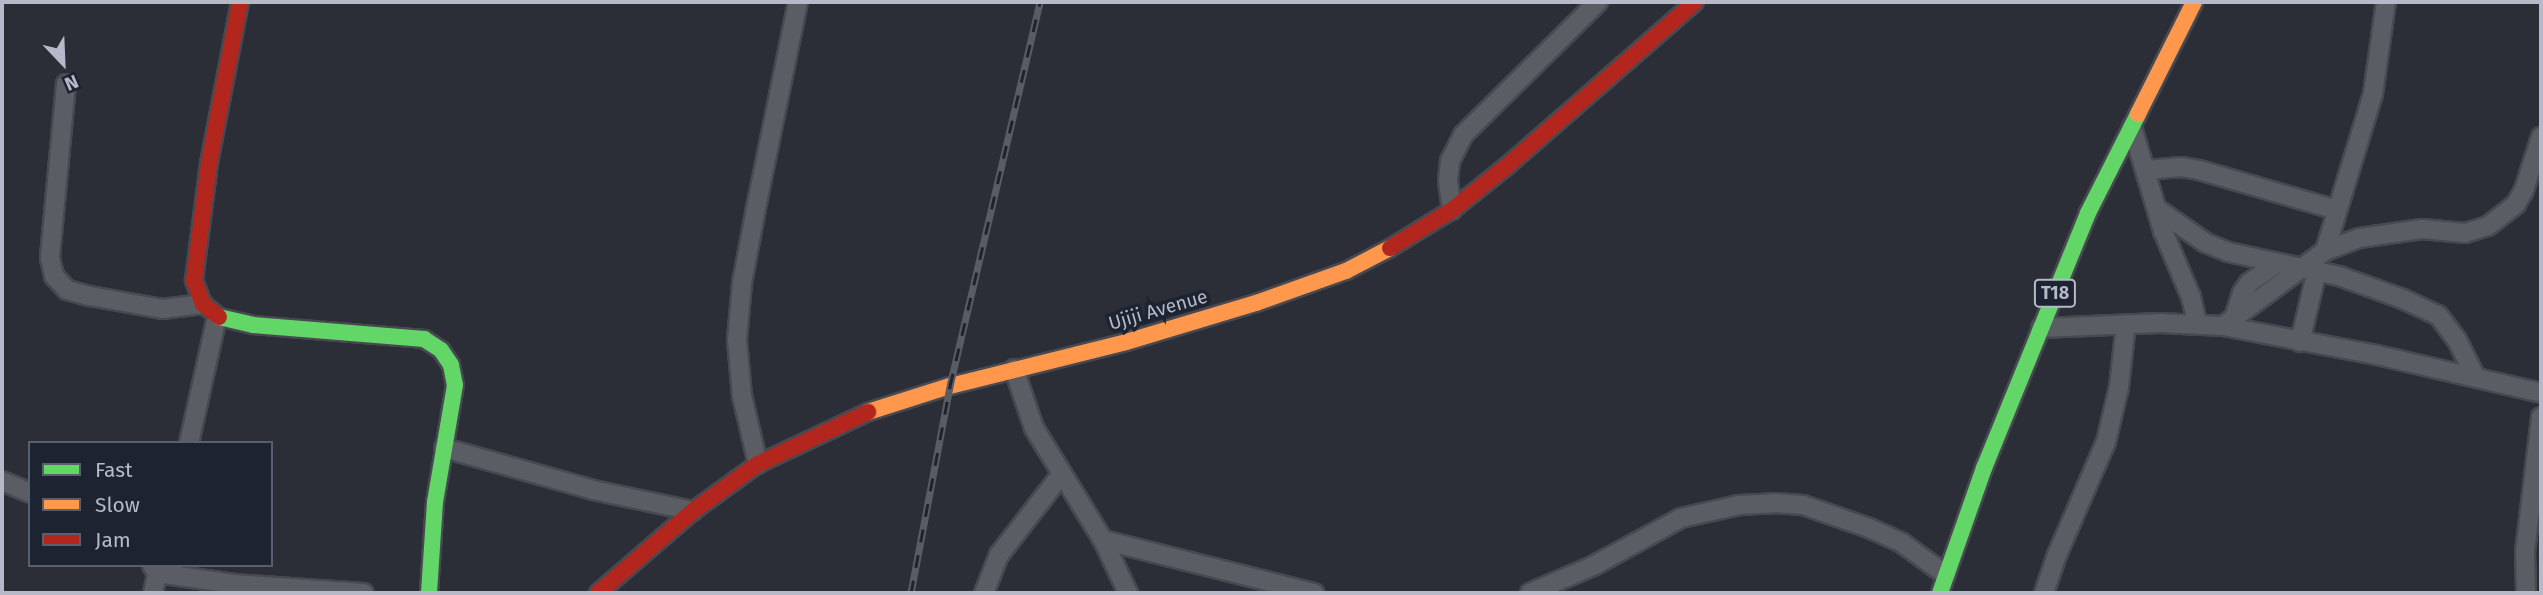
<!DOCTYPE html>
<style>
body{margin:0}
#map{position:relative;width:2543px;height:595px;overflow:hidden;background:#2b2e37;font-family:"Fira Sans",sans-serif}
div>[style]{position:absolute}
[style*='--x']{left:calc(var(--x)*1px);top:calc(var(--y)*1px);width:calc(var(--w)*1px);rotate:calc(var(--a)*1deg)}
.roads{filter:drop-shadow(2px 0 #474951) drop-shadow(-2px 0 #474951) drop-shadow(0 2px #474951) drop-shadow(0 -2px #474951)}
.street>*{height:18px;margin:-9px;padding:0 9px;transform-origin:9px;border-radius:9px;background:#5b5d65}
.fast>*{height:16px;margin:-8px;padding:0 8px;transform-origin:8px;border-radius:8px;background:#63d668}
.slow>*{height:16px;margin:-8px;padding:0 8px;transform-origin:8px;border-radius:8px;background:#ff974d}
.jam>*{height:16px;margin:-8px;padding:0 8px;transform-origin:8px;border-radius:8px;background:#b3261e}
.rail>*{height:7px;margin-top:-3.5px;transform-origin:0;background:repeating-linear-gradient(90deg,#1e2332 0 13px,#595c63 0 26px);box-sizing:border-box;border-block:2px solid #595c63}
span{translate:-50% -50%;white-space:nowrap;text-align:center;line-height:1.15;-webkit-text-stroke:7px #1e2332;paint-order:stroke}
.shield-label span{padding:2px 5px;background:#1e2332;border:2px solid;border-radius:5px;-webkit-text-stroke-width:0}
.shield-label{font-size:18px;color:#b5b9c8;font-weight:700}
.street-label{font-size:19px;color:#b5b9c8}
.frame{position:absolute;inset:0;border:4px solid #b5b9c8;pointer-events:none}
.legend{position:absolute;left:28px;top:441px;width:245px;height:126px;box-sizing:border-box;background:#1e2332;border:2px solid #5a5f6e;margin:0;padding:9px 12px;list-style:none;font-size:21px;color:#b5b9c8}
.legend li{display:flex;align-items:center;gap:14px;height:35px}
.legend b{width:35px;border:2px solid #5a5f6e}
.north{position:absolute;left:28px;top:28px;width:70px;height:70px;-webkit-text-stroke:5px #1e2332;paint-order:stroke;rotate:157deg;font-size:19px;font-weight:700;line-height:28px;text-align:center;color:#b5b9c8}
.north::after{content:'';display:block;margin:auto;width:24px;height:32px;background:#b5b9c8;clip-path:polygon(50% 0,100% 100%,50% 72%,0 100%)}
</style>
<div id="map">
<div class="roads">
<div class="street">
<div style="--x:66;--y:84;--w:175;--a:95.3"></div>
<div style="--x:50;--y:258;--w:18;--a:77"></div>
<div style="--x:54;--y:276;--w:19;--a:47"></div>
<div style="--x:67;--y:290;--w:24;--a:15"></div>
<div style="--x:90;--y:296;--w:73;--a:10.2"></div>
<div style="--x:162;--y:309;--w:41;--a:-7"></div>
<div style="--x:2132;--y:127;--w:109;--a:73.4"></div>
<div style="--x:2163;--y:231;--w:72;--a:67"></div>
<div style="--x:2191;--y:297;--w:27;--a:77"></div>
<div style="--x:2147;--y:170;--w:34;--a:-5"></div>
<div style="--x:2181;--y:167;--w:18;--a:9"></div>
<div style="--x:2199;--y:170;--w:144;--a:16.2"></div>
<div style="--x:2157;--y:209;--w:60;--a:34.8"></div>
<div style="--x:2206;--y:243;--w:24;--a:22"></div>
<div style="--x:2228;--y:252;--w:114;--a:12.2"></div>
<div style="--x:2339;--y:276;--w:68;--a:19.8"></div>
<div style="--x:2403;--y:299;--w:38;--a:25"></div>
<div style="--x:2438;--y:315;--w:31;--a:53"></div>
<div style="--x:2457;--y:340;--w:42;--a:63.4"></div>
<div style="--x:1452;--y:210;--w:30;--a:-98"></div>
<div style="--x:1448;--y:180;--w:19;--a:-84"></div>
<div style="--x:1450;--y:161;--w:29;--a:-63"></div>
<div style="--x:1463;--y:135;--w:190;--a:-44.6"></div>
<div style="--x:2325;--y:251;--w:36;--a:-21"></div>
<div style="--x:2359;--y:238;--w:64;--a:-8.1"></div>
<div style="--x:2422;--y:229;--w:43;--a:5.3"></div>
<div style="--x:2465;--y:233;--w:24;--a:-17"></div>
<div style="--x:2488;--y:226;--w:36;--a:-38"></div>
<div style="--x:2516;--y:204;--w:16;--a:-60"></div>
<div style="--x:2524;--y:190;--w:56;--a:-72.2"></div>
<div style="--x:2234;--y:318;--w:26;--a:-72"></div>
<div style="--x:2242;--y:293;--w:12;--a:-55"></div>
<div style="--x:2249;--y:283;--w:35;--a:-35"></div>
<div style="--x:2223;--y:326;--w:127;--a:-36.3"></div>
<div style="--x:2325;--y:251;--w:164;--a:-73"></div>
<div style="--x:2373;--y:94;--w:93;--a:-82"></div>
<div style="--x:2041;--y:328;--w:119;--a:-2.4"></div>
<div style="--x:2160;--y:323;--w:63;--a:2.7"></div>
<div style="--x:2223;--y:326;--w:157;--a:10.7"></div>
<div style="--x:2377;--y:355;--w:168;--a:13"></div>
<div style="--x:2300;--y:342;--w:74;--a:-76.7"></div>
<div style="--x:1014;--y:369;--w:62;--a:71.3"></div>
<div style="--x:1034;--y:428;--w:132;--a:58.4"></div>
<div style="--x:1103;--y:540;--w:59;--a:64.7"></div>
<div style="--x:189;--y:443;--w:129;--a:-77.5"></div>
<div style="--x:444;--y:448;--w:155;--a:15.7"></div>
<div style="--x:593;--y:490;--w:102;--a:11.9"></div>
<div style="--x:758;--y:464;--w:70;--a:-103.2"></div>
<div style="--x:742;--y:396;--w:56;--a:-95.1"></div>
<div style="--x:737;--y:340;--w:57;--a:-85"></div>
<div style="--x:742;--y:283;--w:76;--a:-79.4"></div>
<div style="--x:756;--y:208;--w:210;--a:-78.5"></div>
<div style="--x:2;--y:481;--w:30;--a:23"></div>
<div style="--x:1103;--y:540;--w:218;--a:14.1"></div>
<div style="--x:152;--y:565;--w:9;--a:58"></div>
<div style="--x:157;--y:573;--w:78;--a:8.1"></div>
<div style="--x:234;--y:584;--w:130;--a:4"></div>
<div style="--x:153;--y:593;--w:29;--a:-78"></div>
<div style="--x:984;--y:593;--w:41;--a:-68.5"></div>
<div style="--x:999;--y:555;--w:101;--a:-52.2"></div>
<div style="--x:1530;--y:593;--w:69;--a:-23.2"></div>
<div style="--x:1593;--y:566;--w:100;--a:-28.6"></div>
<div style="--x:1681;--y:518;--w:59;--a:-12.6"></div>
<div style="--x:1739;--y:505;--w:35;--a:-3"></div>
<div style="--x:1774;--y:503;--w:29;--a:4"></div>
<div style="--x:1803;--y:505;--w:70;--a:19.2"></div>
<div style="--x:1869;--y:528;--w:36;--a:24"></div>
<div style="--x:1902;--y:543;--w:54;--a:36"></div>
<div style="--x:2044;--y:593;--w:40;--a:-71.1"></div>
<div style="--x:2057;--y:555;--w:123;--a:-66.6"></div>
<div style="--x:2106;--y:442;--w:57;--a:-76.7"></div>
<div style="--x:2119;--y:387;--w:63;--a:-83.7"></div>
<div style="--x:2526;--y:593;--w:41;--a:-91.4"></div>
<div style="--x:2525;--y:552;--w:136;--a:-83.2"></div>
</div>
<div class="fast">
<div style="--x:219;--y:317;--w:35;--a:13"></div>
<div style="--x:253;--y:325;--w:172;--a:4.7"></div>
<div style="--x:424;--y:339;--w:20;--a:33"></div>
<div style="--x:441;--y:350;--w:18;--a:56"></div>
<div style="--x:451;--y:365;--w:20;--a:79"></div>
<div style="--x:455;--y:385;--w:119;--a:99.7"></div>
<div style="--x:435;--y:502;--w:91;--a:93.8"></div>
<div style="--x:1940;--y:593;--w:133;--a:-70.6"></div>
<div style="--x:1984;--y:468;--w:275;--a:-67.8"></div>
<div style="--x:2088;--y:213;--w:111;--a:-63.2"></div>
</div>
<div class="slow">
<div style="--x:2138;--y:114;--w:125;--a:-63.4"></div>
<div style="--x:868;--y:412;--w:86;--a:-17.6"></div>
<div style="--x:950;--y:386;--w:181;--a:-14"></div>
<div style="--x:1126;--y:342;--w:136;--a:-16.7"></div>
<div style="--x:1256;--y:303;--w:96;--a:-19.6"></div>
<div style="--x:1346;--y:271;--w:50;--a:-27.6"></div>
</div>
<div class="jam">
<div style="--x:1390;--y:248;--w:73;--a:-31.5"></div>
<div style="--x:1452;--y:210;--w:70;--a:-38.7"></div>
<div style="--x:1507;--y:166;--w:249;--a:-41.1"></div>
<div style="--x:219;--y:317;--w:21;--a:-141"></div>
<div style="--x:203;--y:304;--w:26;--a:-111"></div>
<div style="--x:194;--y:280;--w:118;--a:-82.7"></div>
<div style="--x:209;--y:163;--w:164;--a:-79.1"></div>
<div style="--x:598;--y:593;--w:125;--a:-40.8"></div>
<div style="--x:693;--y:511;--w:80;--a:-35.9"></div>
<div style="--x:758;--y:464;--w:122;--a:-25.3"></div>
</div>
</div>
<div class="rail">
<div style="--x:911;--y:593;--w:211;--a:-79.3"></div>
<div style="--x:950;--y:386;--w:394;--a:-76.8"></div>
</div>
<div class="shield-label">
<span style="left:2055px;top:293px">T18</span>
</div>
<div class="street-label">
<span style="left:1158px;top:310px;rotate:-16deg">Ujiji Avenue</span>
</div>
<div class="frame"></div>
<ul class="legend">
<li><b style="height:9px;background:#63d668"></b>Fast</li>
<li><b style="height:9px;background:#ff974d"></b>Slow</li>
<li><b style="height:9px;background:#b3261e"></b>Jam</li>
</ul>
<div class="north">N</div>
</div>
